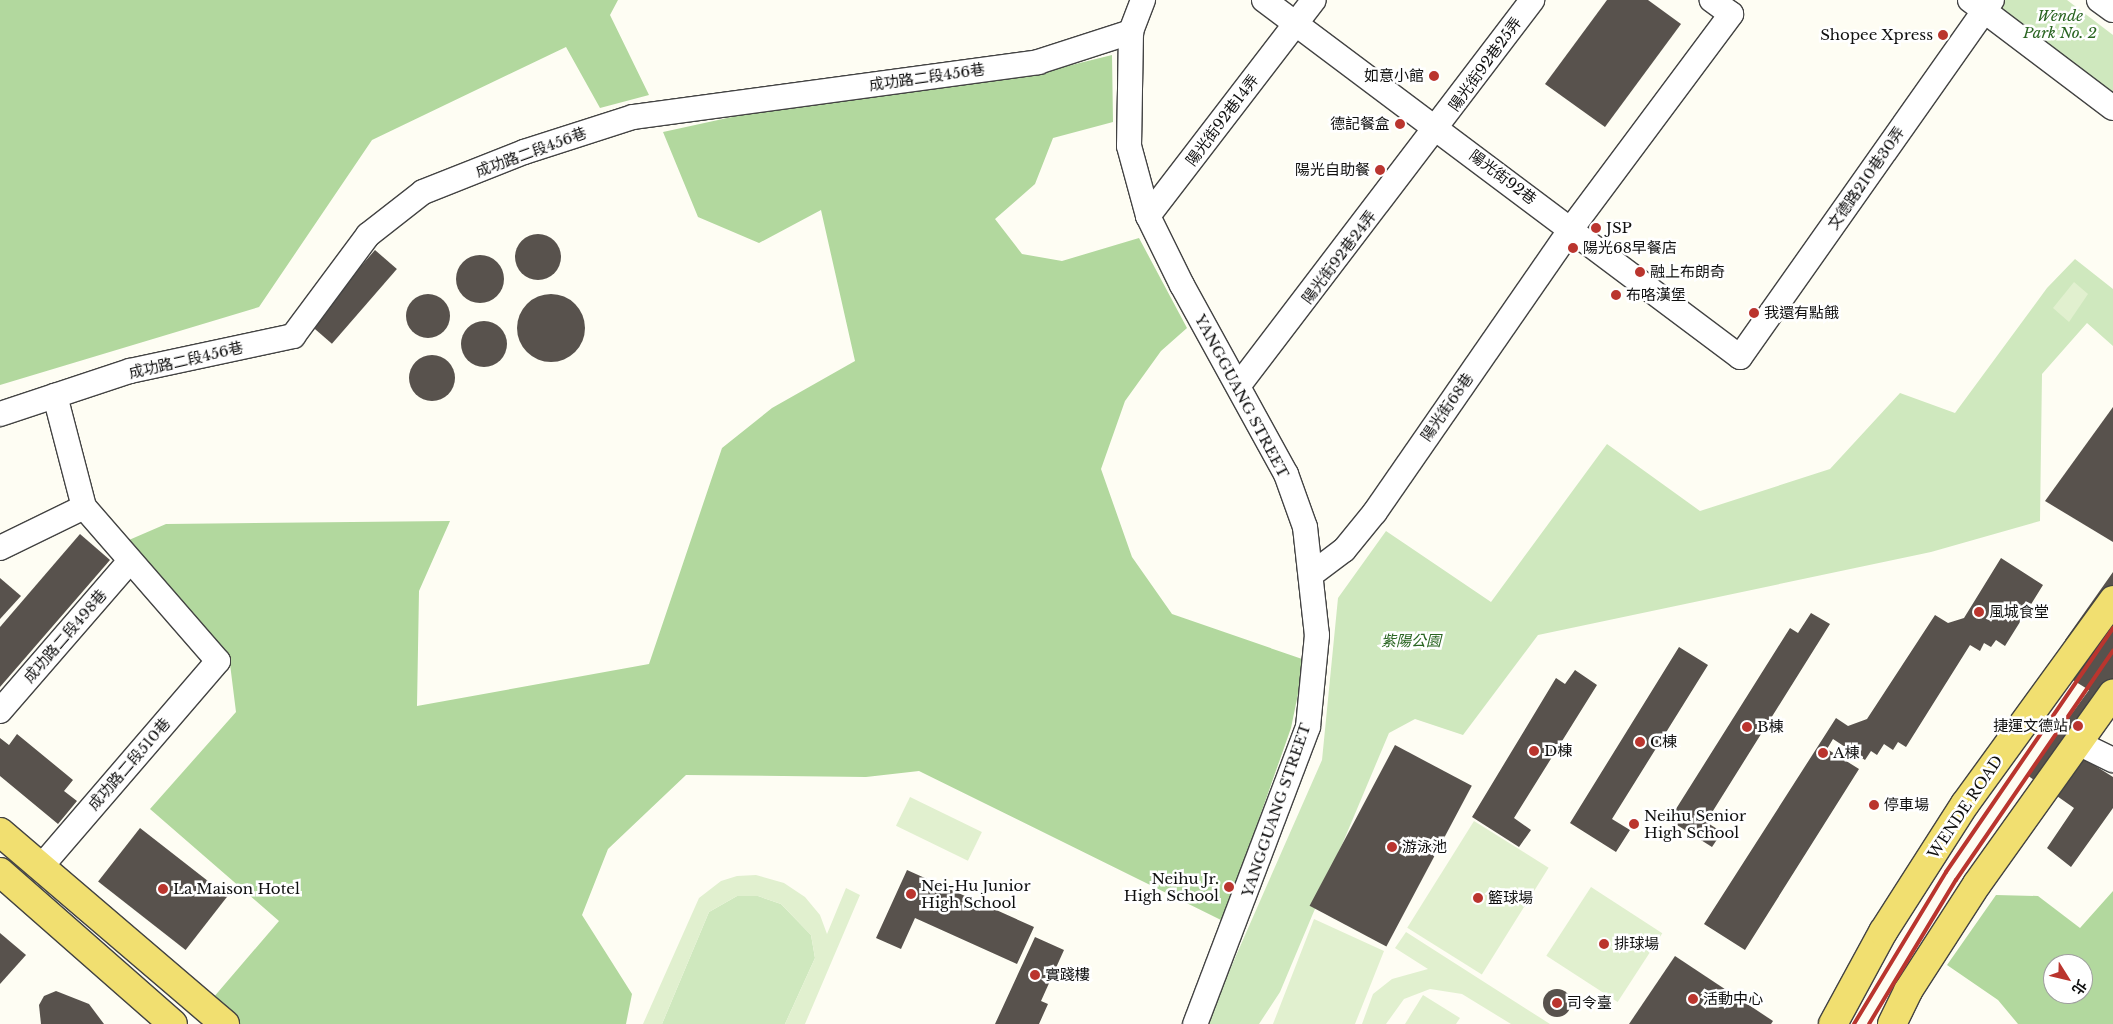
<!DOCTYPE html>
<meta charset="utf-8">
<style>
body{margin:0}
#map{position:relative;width:2113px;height:1024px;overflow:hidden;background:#fefdf3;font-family:"Libre Baskerville","Noto Sans TC",serif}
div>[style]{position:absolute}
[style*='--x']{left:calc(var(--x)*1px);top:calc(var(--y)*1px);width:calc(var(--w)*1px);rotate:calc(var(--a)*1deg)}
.green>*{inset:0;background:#cfe8be}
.forest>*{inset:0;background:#b2d89e}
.pitch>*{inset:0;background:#e1f0cf;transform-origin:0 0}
.building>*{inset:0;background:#58524d;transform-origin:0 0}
.round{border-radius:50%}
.roads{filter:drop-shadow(1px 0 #434343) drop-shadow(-1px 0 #434343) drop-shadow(0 1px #434343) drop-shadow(0 -1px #434343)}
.minor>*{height:24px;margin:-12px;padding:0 12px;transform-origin:12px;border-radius:12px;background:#fff}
.major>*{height:28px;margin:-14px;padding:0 14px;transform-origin:14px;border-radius:14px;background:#f1df70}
.rail>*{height:4px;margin:-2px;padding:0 2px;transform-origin:2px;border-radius:2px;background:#ba352e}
.dots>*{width:14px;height:14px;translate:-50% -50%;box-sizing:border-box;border:2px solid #fff;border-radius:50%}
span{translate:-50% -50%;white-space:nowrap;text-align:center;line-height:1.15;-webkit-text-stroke:5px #fff;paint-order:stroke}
.park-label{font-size:15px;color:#2a6522;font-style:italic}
.poi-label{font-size:15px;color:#101010}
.right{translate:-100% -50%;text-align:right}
.left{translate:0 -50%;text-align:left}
.street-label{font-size:15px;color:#101010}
.north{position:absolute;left:2043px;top:954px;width:50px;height:50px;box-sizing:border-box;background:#fff;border:1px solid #9f9f9f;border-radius:50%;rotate:126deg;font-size:14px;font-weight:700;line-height:20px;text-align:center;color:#101010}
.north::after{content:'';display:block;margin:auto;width:18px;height:22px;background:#ba352e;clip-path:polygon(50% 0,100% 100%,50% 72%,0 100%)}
</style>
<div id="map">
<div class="green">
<div style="clip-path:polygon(2003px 0,2067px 0,2113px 35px,2113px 93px,1998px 7px)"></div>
<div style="clip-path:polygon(2075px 259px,2113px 289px,2113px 346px,2087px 323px,2042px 374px,2040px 521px,1931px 552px,1538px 635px,1463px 735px,1415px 719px,1389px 733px,1280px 992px,1259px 1024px,1206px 1024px,1322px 760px,1338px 598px,1386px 531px,1491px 602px,1607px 444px,1700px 511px,1830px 469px,1900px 393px,1955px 413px,2047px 288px)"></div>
<div style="clip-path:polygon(737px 896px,758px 896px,781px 904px,811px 935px,815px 958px,785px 1024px,662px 1024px,709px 912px)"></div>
</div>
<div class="forest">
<div style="clip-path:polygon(0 0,618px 0,610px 15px,649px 95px,600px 108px,566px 47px,372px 140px,259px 307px,0 385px)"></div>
<div style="clip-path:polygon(1112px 55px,1113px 122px,1053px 138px,1035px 184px,995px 219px,1022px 254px,1062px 261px,1139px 238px,1187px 328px,1161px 351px,1125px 401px,1101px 469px,1132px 557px,1172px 614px,1305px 660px,1291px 728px,1223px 921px,919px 771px,866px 777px,686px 775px,608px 849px,582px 915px,632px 994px,626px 1024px,240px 1024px,213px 998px,279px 921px,150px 809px,236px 712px,230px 664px,122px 543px,166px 524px,450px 521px,419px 591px,417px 706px,649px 664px,722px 448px,772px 408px,855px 361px,821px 210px,759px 243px,698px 217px,663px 132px,768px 109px,1023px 77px)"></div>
<div style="clip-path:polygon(evenodd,2113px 891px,2113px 1024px,2018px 1024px,1998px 1000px,1947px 965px,1996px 895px,2038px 896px,2080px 928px,2113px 891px,2053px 964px,2083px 964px,2083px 994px,2053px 994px,2053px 964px)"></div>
</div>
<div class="pitch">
<div style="clip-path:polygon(2074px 282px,2088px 294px,2069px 322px,2053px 308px)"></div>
<div style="left:910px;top:797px;width:80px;height:32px;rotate:26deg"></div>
<div style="left:1474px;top:821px;width:88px;height:126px;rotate:32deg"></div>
<div style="clip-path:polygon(756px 875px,784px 883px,805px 897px,820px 915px,827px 934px,846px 888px,860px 895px,805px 1024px,785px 1024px,815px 958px,811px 935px,781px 904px,758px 896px,737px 896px,709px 912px,662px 1024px,643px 1024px,699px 898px,721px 881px,737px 876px)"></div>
<div style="left:1591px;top:887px;width:85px;height:82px;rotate:33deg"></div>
<div style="clip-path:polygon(1314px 919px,1384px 951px,1355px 1024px,1273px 1024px)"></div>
<div style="clip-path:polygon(1406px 932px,1550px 1024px,1511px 1024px,1462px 994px,1430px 989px,1404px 999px,1386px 1024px,1362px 1024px,1373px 994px,1392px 979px,1428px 969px,1395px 948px)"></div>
<div style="clip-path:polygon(1423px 995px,1460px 1018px,1456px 1024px,1405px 1024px)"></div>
</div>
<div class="building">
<div style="clip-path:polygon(1607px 0,1648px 0,1681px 24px,1605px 127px,1545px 84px)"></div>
<div class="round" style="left:515px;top:234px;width:46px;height:46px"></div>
<div style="left:375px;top:250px;width:29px;height:99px;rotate:41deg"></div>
<div class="round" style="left:456px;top:255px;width:48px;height:48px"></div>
<div class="round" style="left:406px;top:294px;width:44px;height:44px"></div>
<div class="round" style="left:517px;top:294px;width:68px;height:68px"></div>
<div class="round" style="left:461px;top:321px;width:46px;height:46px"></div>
<div class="round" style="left:409px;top:355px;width:46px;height:46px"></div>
<div style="clip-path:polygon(2113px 407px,2113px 542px,2045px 501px)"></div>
<div style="clip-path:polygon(80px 534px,110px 560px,0 687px,0 627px)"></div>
<div style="clip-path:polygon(2001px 558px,2043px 585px,2005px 646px,1996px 640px,1991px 647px,1984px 643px,1980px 651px,1970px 645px,1906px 747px,1898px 742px,1893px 750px,1884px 744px,1877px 755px,1871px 751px,1865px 760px,1833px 739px,1827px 749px,1859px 769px,1745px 950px,1704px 924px,1836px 718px,1848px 726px,1867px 719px,1935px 615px,1948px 623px,1964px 618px)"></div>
<div style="clip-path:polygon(2113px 572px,2113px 700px,2075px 753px,2113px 777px,2113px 808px,2071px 867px,2047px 848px,2074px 808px,2027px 775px,2089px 690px,2055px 669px,2073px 644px,2065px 640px)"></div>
<div style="clip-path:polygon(0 578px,21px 596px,0 619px)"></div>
<div style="clip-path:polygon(1811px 613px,1830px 624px,1706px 822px,1722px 832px,1712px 847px,1669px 820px,1790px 628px,1798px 633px)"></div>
<div style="clip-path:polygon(1679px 647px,1708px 665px,1612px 819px,1630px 830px,1616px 852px,1570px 823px)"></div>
<div style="clip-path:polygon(1575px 670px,1597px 685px,1514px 818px,1531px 830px,1519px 847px,1472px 817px,1556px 678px,1565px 684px)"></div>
<div style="clip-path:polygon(17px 734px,73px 780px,64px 791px,77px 801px,58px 824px,0 776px,0 738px,9px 745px)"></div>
<div style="left:1395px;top:745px;width:87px;height:182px;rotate:28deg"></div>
<div style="left:140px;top:828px;width:111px;height:68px;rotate:38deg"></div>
<div style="clip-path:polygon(907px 870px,1034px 927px,1017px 964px,915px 918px,901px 949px,876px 938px)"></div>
<div style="clip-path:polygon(0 933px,26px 955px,0 984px)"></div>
<div style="clip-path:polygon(1035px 937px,1064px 950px,1041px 1001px,1048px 1004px,1039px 1024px,995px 1024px)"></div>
<div style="clip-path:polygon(1675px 956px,1773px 1021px,1771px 1024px,1629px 1024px)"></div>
<div class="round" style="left:1543px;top:989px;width:28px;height:28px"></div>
<div style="clip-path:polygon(56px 991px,89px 1004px,104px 1024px,41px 1024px,39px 1005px,44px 996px)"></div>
</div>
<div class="roads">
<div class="minor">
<div style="--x:1143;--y:0;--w:34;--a:111"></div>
<div style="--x:1131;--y:32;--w:114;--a:91"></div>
<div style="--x:1129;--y:146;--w:73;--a:74.8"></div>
<div style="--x:1148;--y:216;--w:77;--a:63.8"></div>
<div style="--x:1182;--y:285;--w:216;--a:61.2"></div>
<div style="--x:1286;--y:474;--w:56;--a:70.3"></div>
<div style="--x:1305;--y:527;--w:109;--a:83.7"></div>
<div style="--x:1317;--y:635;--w:92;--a:95.6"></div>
<div style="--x:1308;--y:727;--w:318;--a:110.8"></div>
<div style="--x:1264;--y:0;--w:595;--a:36.87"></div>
<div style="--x:1740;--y:357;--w:437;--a:-54.8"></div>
<div style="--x:1970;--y:0;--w:179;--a:37.1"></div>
<div style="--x:2099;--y:0;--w:17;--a:36"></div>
<div style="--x:1148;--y:216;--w:272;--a:-52.5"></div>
<div style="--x:1239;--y:385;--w:484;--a:-52.7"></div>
<div style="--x:0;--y:414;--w:137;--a:-18.3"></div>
<div style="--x:130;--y:371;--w:167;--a:-12.1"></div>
<div style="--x:293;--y:336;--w:126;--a:-53.4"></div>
<div style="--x:368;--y:235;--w:70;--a:-38"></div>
<div style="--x:423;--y:192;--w:109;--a:-21.6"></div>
<div style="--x:524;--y:152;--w:114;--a:-17.8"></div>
<div style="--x:633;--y:117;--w:409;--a:-7.7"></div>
<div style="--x:1038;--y:62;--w:98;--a:-17.9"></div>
<div style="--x:0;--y:548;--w:93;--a:-26"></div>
<div style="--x:1312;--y:574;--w:40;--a:-37"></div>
<div style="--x:1344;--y:550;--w:49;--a:-50.8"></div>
<div style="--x:1375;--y:512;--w:344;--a:-55.3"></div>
<div style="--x:1571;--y:229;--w:268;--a:-53.3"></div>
<div style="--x:1731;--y:14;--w:24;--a:-144"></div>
<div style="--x:0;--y:711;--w:198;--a:-49.1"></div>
<div style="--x:2078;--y:743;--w:39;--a:26"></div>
<div style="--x:40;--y:868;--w:273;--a:-49.3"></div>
<div style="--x:218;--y:661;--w:204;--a:-131"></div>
<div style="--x:84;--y:507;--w:115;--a:-104.6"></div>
</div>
<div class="major">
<div style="--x:0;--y:832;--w:296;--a:40.5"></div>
<div style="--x:0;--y:872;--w:230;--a:41.3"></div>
<div style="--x:1833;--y:1024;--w:105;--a:-61.5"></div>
<div style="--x:1883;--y:932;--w:152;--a:-57.4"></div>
<div style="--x:1965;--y:804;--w:252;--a:-54"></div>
<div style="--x:1892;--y:1024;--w:37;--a:-64"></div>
<div style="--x:1908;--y:991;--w:127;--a:-57.2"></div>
<div style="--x:1977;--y:884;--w:234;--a:-54.5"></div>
</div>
</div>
<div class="rail">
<div style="--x:1854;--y:1024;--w:178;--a:-58.8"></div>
<div style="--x:1946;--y:872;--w:296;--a:-55.6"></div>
<div style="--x:1869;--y:1024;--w:168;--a:-58.9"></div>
<div style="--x:1956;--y:880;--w:278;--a:-55.6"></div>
</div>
<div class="dots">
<div style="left:1943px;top:35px;background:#ba352e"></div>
<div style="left:1434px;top:76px;background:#ba352e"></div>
<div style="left:1400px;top:124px;background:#ba352e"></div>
<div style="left:1380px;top:170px;background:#ba352e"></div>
<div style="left:1596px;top:228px;background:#ba352e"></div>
<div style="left:1573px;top:248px;background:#ba352e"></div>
<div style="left:1640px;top:272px;background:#ba352e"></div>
<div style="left:1616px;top:295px;background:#ba352e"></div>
<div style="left:1754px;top:313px;background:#ba352e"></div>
<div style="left:1979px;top:612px;background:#ba352e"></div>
<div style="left:2078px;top:726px;background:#ba352e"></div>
<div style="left:1747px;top:727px;background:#ba352e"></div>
<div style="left:1640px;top:742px;background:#ba352e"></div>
<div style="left:1534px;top:751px;background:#ba352e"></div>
<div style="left:1823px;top:753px;background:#ba352e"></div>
<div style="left:1874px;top:805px;background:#ba352e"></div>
<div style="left:1634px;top:824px;background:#ba352e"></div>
<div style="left:1392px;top:847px;background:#ba352e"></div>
<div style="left:1229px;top:887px;background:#ba352e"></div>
<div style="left:163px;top:889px;background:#ba352e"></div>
<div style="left:911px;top:894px;background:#ba352e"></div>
<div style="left:1478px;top:898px;background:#ba352e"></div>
<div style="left:1604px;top:944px;background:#ba352e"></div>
<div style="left:1035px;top:975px;background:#ba352e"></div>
<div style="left:1693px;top:999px;background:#ba352e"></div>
<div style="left:1557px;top:1003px;background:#ba352e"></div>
</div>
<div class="park-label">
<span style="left:2060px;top:24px">Wende<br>Park No. 2</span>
<span style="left:1411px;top:641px">紫陽公園</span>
</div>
<div class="poi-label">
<span class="right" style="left:1933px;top:35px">Shopee Xpress</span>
<span class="right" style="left:1424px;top:76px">如意小館</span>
<span class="right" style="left:1390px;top:124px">德記餐盒</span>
<span class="right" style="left:1370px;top:170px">陽光自助餐</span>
<span class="left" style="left:1606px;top:228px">JSP</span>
<span class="left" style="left:1583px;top:248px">陽光68早餐店</span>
<span class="left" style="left:1650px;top:272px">融上布朗奇</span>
<span class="left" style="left:1626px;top:295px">布咯漢堡</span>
<span class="left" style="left:1764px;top:313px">我還有點餓</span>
<span class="left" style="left:1989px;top:612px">風城食堂</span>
<span class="right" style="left:2068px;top:726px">捷運文德站</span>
<span class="left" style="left:1757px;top:727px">B棟</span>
<span class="left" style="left:1650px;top:742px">C棟</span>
<span class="left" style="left:1544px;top:751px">D棟</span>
<span class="left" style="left:1833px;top:753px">A棟</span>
<span class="left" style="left:1884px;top:805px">停車場</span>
<span class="left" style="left:1644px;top:824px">Neihu Senior<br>High School</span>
<span class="left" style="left:1402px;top:847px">游泳池</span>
<span class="right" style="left:1219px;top:887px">Neihu Jr.<br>High School</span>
<span class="left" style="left:921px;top:894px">Nei-Hu Junior<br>High School</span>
<span class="left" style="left:173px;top:889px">La Maison Hotel</span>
<span class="left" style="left:1488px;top:898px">籃球場</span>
<span class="left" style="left:1614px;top:944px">排球場</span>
<span class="left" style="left:1045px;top:975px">實踐樓</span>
<span class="left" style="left:1703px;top:999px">活動中心</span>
<span class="left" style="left:1567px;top:1003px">司令臺</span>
</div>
<div class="street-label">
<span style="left:1485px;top:64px;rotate:-54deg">陽光街92巷25弄</span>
<span style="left:927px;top:77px;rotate:-8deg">成功路二段456巷</span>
<span style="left:1222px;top:120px;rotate:-53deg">陽光街92巷14弄</span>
<span style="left:531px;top:152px;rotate:-20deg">成功路二段456巷</span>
<span style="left:1503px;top:177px;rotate:37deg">陽光街92巷</span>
<span style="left:1866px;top:178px;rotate:-55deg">文德路210巷30弄</span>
<span style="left:1339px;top:257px;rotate:-53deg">陽光街92巷24弄</span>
<span style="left:186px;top:360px;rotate:-13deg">成功路二段456巷</span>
<span style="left:1242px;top:396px;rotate:62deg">YANGGUANG STREET</span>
<span style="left:1447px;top:407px;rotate:-55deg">陽光街68巷</span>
<span style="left:65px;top:636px;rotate:-49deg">成功路二段498巷</span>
<span style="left:129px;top:764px;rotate:-49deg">成功路二段510巷</span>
<span style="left:1965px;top:807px;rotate:-56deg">WENDE ROAD</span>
<span style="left:1276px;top:810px;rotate:-71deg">YANGGUANG STREET</span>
</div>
<div class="north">北</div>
</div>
